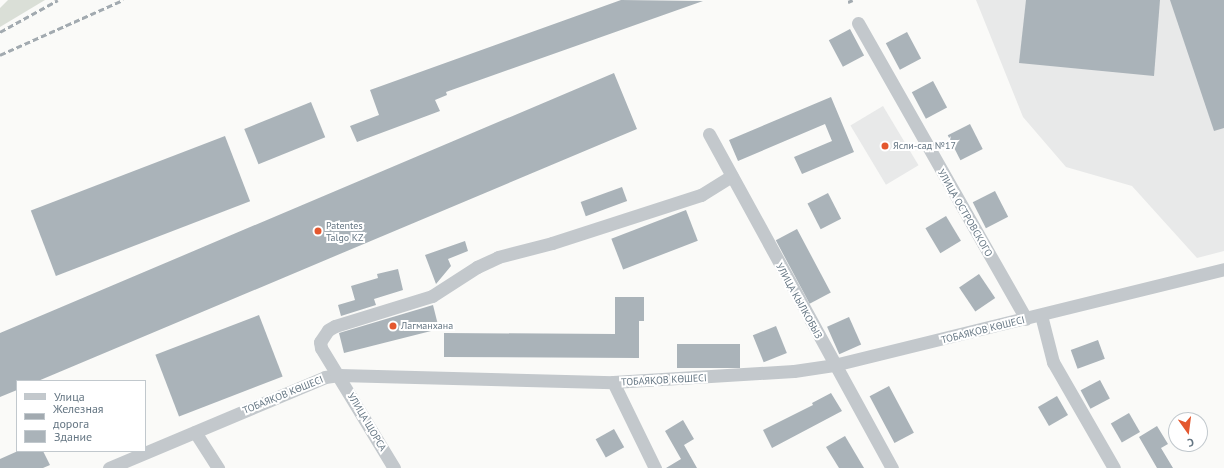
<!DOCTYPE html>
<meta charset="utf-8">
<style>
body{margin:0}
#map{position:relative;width:1224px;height:468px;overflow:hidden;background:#fafaf8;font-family:"PT Sans",sans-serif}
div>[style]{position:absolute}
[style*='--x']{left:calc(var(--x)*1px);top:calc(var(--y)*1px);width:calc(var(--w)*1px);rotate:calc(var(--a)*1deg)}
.built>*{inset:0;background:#e8e9e9;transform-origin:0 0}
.green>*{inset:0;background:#dadfd7}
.building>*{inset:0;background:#aab3b9;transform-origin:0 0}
.minor>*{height:13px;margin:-6.5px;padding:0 6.5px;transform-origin:6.5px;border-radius:6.5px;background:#c3c8cc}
.rail>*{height:3px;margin-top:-1.5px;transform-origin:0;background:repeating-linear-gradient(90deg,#a2aab0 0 6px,transparent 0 9px)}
.dots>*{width:11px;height:11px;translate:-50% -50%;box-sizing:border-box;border:2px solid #fff;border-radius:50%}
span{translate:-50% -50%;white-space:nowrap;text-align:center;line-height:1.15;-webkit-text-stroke:4px #fff;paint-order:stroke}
.poi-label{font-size:10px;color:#657683}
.left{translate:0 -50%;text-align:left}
.street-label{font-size:10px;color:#657683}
.legend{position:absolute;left:16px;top:380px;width:130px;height:72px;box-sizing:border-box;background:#fff;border:1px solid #c1c8cd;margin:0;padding:5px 7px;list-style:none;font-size:12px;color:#657683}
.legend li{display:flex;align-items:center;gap:8px;height:20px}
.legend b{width:20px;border:1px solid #c1c8cd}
.north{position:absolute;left:1168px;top:412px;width:40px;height:40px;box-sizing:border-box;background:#fff;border:1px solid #c1c8cd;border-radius:50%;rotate:166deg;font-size:11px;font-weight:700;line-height:16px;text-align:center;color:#657683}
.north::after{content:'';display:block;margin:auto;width:14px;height:18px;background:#e4572e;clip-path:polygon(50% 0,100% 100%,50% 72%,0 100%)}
</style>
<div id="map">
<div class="built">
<div style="clip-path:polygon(976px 0,1224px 0,1224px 251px,1197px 258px,1132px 186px,1066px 167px,1023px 117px)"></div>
<div style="left:883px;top:106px;width:69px;height:38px;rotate:59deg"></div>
</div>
<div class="green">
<div style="clip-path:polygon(8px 0,45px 0,0 27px,0 8px)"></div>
</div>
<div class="building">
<div style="clip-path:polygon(621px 0,703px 1px,446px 92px,447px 95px,435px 100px,440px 111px,357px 142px,350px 126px,379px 115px,370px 90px)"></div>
<div style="clip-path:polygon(1026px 0,1160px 0,1154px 76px,1019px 63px)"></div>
<div style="clip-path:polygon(1170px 0,1224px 0,1224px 128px,1214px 131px)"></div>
<div style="left:850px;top:29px;width:30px;height:24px;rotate:62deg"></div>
<div style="left:907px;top:32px;width:30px;height:24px;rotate:62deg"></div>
<div style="clip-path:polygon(614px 73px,637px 129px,38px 381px,17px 381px,17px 390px,0 397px,0 333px)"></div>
<div style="left:933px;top:81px;width:30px;height:24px;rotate:62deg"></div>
<div style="clip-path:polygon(831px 97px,854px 152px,802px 174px,794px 157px,832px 141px,825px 124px,738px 161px,729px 140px)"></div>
<div style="left:311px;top:102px;width:38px;height:72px;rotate:68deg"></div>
<div style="left:970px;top:124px;width:28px;height:25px;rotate:63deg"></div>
<div style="left:225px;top:136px;width:70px;height:208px;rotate:69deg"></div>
<div style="left:622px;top:187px;width:15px;height:44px;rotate:70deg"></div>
<div style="left:995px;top:191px;width:29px;height:25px;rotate:63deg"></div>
<div style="left:828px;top:193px;width:29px;height:23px;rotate:63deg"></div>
<div style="left:686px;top:210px;width:33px;height:80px;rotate:69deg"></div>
<div style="left:946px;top:216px;width:29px;height:24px;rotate:59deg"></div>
<div style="left:797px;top:229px;width:72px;height:24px;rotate:62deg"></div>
<div style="clip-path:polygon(465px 241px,468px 251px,448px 259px,451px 266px,436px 284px,425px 255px)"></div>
<div style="clip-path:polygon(398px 269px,403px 290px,374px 299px,376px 305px,341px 316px,338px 305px,355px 300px,351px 286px,378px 278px,377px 274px)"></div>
<div style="left:979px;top:274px;width:29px;height:24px;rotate:56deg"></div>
<div style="clip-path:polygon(615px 297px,644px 297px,644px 321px,639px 321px,639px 358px,444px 357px,444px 333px,615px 334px)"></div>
<div style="clip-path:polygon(433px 305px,439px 329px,344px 353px,339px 333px)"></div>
<div style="left:259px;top:315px;width:66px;height:111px;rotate:69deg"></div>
<div style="left:849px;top:317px;width:30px;height:24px;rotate:66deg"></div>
<div style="left:776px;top:326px;width:29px;height:25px;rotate:68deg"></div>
<div style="left:1098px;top:340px;width:20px;height:29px;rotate:70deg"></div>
<div style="left:677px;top:344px;width:63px;height:24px"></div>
<div style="left:1100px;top:380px;width:21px;height:22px;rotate:62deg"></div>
<div style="left:889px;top:386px;width:53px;height:22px;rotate:62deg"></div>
<div style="clip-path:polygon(831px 393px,842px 411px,772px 448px,763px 430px,813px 405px,812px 403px)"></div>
<div style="left:1057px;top:396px;width:22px;height:22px;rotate:60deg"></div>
<div style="left:1129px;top:413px;width:22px;height:21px;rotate:60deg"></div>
<div style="clip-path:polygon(683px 420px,694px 439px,684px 445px,697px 468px,666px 468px,681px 459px,665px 431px)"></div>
<div style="clip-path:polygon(1157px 426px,1168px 444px,1161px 448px,1173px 468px,1157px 468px,1139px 437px)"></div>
<div style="left:614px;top:429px;width:21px;height:21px;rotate:61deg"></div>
<div style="clip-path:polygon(845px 436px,864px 468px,839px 468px,826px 447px)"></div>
<div style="clip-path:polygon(18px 451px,43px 451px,50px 465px,43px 468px,0 468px,0 459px)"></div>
</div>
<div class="minor">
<div style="--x:858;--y:23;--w:340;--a:60.4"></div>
<div style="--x:709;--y:134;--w:381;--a:61.3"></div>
<div style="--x:1041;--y:315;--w:49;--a:75.7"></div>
<div style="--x:1053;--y:362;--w:122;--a:60.1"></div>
<div style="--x:613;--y:382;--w:96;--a:64"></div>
<div style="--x:195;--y:432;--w:43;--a:57.4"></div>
<div style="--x:109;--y:468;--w:234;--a:-22.8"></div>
<div style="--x:325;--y:377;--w:14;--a:-8"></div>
<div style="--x:339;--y:375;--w:274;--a:1.5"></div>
<div style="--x:613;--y:382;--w:181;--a:-3.5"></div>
<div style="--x:794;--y:371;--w:40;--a:-8.5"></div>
<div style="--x:834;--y:365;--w:402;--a:-13.8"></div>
<div style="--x:394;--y:468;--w:140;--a:-121.3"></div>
<div style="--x:321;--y:348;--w:6;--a:-99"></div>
<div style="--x:320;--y:342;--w:14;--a:-56"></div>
<div style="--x:328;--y:330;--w:8;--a:-30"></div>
<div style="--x:335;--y:326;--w:102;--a:-17.2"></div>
<div style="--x:432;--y:296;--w:54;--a:-32.8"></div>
<div style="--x:477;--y:267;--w:23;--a:-25"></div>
<div style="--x:498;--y:257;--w:56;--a:-14.5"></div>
<div style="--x:552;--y:243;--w:157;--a:-17.9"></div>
<div style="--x:701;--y:195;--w:36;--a:-32"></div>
</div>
<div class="rail">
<div style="--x:848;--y:2;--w:5;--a:-22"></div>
<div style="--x:0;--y:32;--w:66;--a:-28.9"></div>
<div style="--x:0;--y:55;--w:135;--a:-24.1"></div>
</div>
<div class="dots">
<div style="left:885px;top:146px;background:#e4572e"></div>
<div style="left:318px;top:231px;background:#e4572e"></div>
<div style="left:393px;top:326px;background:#e4572e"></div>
</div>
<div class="poi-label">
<span class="left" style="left:893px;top:146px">Ясли-сад №17</span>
<span class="left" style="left:326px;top:231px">Patentes<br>Talgo KZ</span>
<span class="left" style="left:401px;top:326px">Лагманхана</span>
</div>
<div class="street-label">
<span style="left:965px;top:213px;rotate:60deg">УЛИЦА ОСТРОВСКОГО</span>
<span style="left:799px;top:301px;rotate:61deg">УЛИЦА КЫЛКОБЫЗ</span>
<span style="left:983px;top:330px;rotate:-14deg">ТОБАЯҚОВ КӨШЕСІ</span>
<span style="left:664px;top:380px;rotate:-3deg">ТОБАЯҚОВ КӨШЕСІ</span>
<span style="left:283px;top:395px;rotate:-22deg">ТОБАЯҚОВ КӨШЕСІ</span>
<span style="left:367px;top:422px;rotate:59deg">УЛИЦА ЩОРСА</span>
</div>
<ul class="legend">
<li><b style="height:5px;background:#c3c8cc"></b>Улица</li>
<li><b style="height:5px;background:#a2aab0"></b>Железная дорога</li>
<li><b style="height:11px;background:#aab3b9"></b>Здание</li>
</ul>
<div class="north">С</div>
</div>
